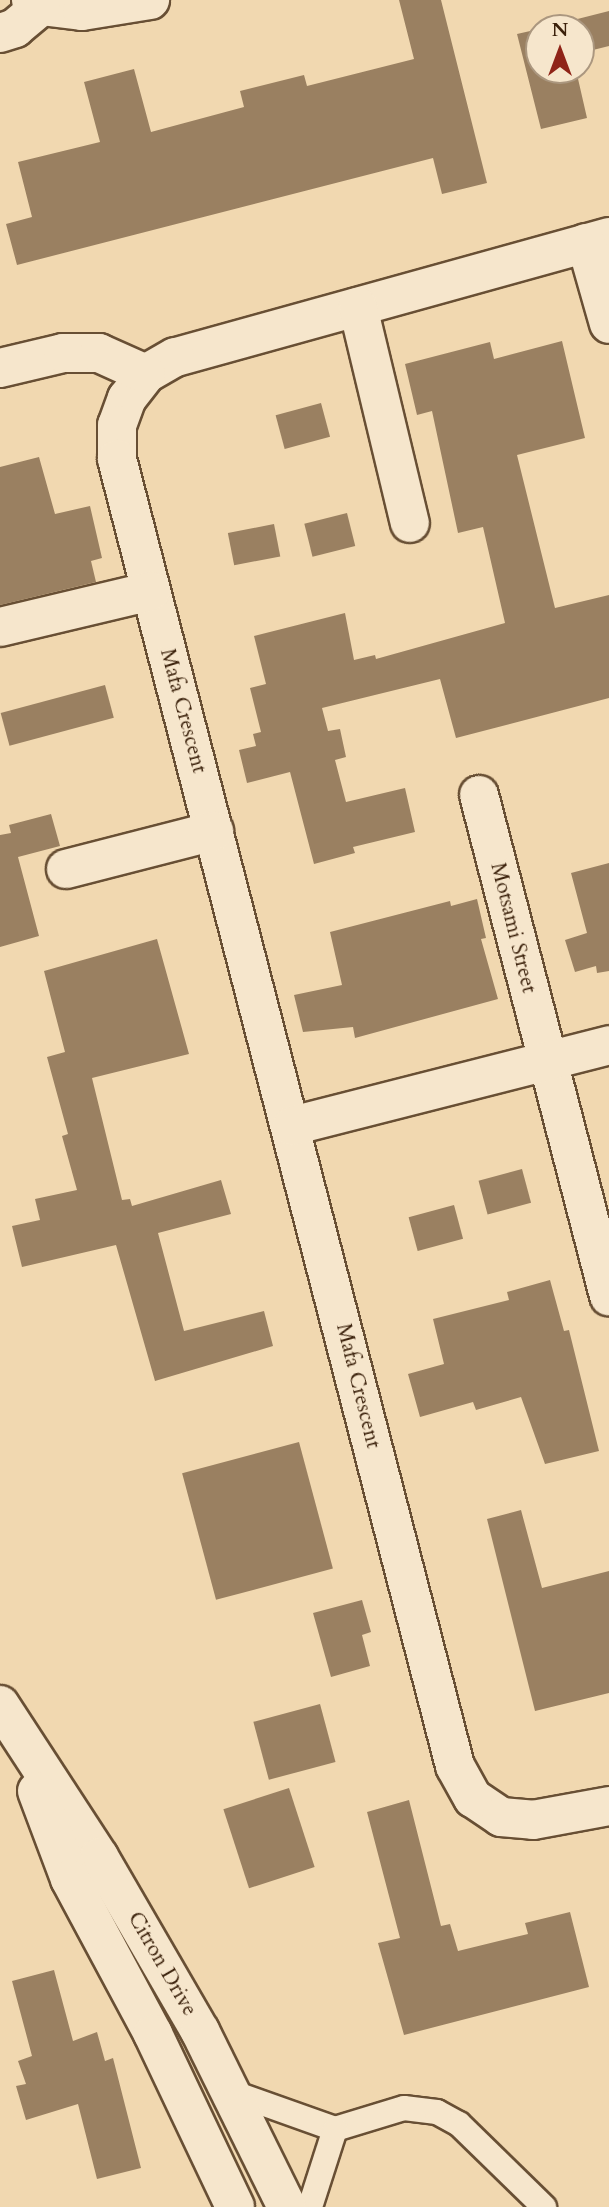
<!DOCTYPE html>
<style>
body{margin:0}
#map{position:relative;width:609px;height:2207px;overflow:hidden;background:#f1d8b0;font-family:Cardo,serif}
div>[style]{position:absolute}
[style*='--x']{left:calc(var(--x)*1px);top:calc(var(--y)*1px);width:calc(var(--w)*1px);rotate:calc(var(--a)*1deg)}
.building>*{inset:0;background:#9a8061;transform-origin:0 0}
.roads{filter:drop-shadow(2px 0 #684f34) drop-shadow(-2px 0 #684f34) drop-shadow(0 2px #684f34) drop-shadow(0 -2px #684f34)}
.service>*{height:24px;margin:-12px;padding:0 12px;transform-origin:12px;border-radius:12px;background:#f6e6cc}
.minor>*{height:38px;margin:-19px;padding:0 19px;transform-origin:19px;border-radius:19px;background:#f6e6cc}
.tertiary>*{height:38px;margin:-19px;padding:0 19px;transform-origin:19px;border-radius:19px;background:#f6e6cc}
span{translate:-50% -50%;white-space:nowrap;text-align:center;line-height:1.15;-webkit-text-stroke:5px #f6e6cc;paint-order:stroke}
.street-label{font-size:21px;color:#3b210b}
.north{position:absolute;left:525px;top:14px;width:70px;height:70px;box-sizing:border-box;background:#f6e6cc;border:2px solid #ab977f;border-radius:50%;rotate:0deg;font-size:19px;font-weight:700;line-height:28px;text-align:center;color:#3b210b}
.north::after{content:'';display:block;margin:auto;width:24px;height:32px;background:#8f2418;clip-path:polygon(50% 0,100% 100%,50% 72%,0 100%)}
</style>
<div id="map">
<div class="building">
<div style="clip-path:polygon(399px 0,441px 0,487px 183px,442px 194px,433px 158px,17px 265px,6px 224px,32px 217px,18px 162px,100px 142px,84px 82px,134px 69px,151px 132px,244px 107px,240px 91px,304px 75px,307px 86px,414px 59px)"></div>
<div style="clip-path:polygon(609px 11px,609px 46px,581px 53px,581px 28px,542px 28px)"></div>
<div style="clip-path:polygon(539px 29px,539px 70px,576px 70px,587px 118px,541px 129px,517px 34px)"></div>
<div style="clip-path:polygon(562px 341px,585px 438px,517px 455px,555px 608px,609px 595px,609px 698px,456px 738px,440px 679px,322px 708px,328px 731px,340px 729px,346px 757px,335px 760px,346px 802px,405px 788px,415px 832px,353px 847px,355px 853px,314px 864px,290px 772px,247px 783px,239px 750px,256px 746px,253px 734px,261px 732px,250px 688px,266px 684px,254px 636px,345px 613px,354px 660px,375px 655px,376px 659px,505px 623px,483px 527px,458px 533px,432px 411px,417px 415px,405px 364px,490px 342px,494px 359px)"></div>
<div style="left:321px;top:403px;width:35px;height:47px;rotate:75deg"></div>
<div style="clip-path:polygon(39px 457px,55px 514px,90px 506px,102px 558px,91px 561px,96px 582px,0 605px,0 467px)"></div>
<div style="left:347px;top:513px;width:34px;height:44px;rotate:76deg"></div>
<div style="left:274px;top:524px;width:33px;height:47px;rotate:79deg"></div>
<div style="left:105px;top:685px;width:34px;height:108px;rotate:75deg"></div>
<div style="clip-path:polygon(51px 814px,60px 846px,18px 857px,39px 936px,0 947px,0 835px,11px 833px,9px 825px)"></div>
<div style="clip-path:polygon(609px 863px,609px 971px,597px 973px,596px 966px,575px 972px,565px 940px,587px 933px,571px 873px)"></div>
<div style="clip-path:polygon(477px 899px,486px 938px,481px 939px,498px 999px,355px 1038px,353px 1027px,303px 1032px,294px 995px,342px 985px,330px 932px,450px 901px,451px 906px)"></div>
<div style="clip-path:polygon(157px 939px,189px 1054px,92px 1078px,122px 1200px,130px 1199px,132px 1206px,221px 1180px,231px 1214px,158px 1233px,184px 1331px,264px 1311px,273px 1346px,155px 1381px,116px 1245px,22px 1267px,12px 1226px,40px 1220px,35px 1199px,77px 1190px,62px 1136px,68px 1134px,47px 1057px,65px 1052px,44px 971px)"></div>
<div style="left:522px;top:1169px;width:35px;height:45px;rotate:75deg"></div>
<div style="left:454px;top:1205px;width:35px;height:47px;rotate:75deg"></div>
<div style="clip-path:polygon(550px 1280px,564px 1331px,569px 1330px,599px 1451px,545px 1464px,521px 1397px,476px 1410px,473px 1402px,420px 1417px,408px 1374px,444px 1364px,433px 1319px,509px 1300px,507px 1292px)"></div>
<div style="left:299px;top:1442px;width:131px;height:121px;rotate:75deg"></div>
<div style="clip-path:polygon(521px 1510px,542px 1588px,609px 1571px,609px 1693px,535px 1711px,487px 1519px)"></div>
<div style="clip-path:polygon(362px 1600px,371px 1632px,362px 1635px,370px 1666px,331px 1677px,313px 1613px)"></div>
<div style="left:320px;top:1704px;width:60px;height:69px;rotate:75deg"></div>
<div style="left:289px;top:1788px;width:83px;height:69px;rotate:72deg"></div>
<div style="clip-path:polygon(409px 1800px,441px 1926px,450px 1924px,458px 1951px,528px 1934px,525px 1923px,570px 1912px,589px 1987px,404px 2035px,378px 1943px,400px 1938px,367px 1812px)"></div>
<div style="clip-path:polygon(54px 1970px,73px 2041px,97px 2032px,105px 2061px,113px 2058px,141px 2168px,97px 2179px,78px 2104px,26px 2120px,16px 2086px,26px 2084px,18px 2061px,32px 2056px,12px 1981px)"></div>
</div>
<div class="roads">
<div class="service">
<div style="--x:231;--y:2092;--w:110;--a:19.6"></div>
<div style="--x:335;--y:2129;--w:72;--a:-16.9"></div>
<div style="--x:404;--y:2108;--w:33;--a:7"></div>
<div style="--x:437;--y:2112;--w:25;--a:29"></div>
<div style="--x:459;--y:2124;--w:119;--a:44.3"></div>
<div style="--x:310;--y:2207;--w:82;--a:-72.2"></div>
</div>
<div class="minor">
<div style="--x:31;--y:0;--w:12;--a:31"></div>
<div style="--x:41;--y:6;--w:41;--a:7"></div>
<div style="--x:82;--y:11;--w:69;--a:-9.2"></div>
<div style="--x:0;--y:33;--w:16;--a:-18"></div>
<div style="--x:15;--y:28;--w:34;--a:-40"></div>
<div style="--x:609;--y:237;--w:450;--a:164.5"></div>
<div style="--x:175;--y:357;--w:34;--a:150"></div>
<div style="--x:146;--y:374;--w:31;--a:128"></div>
<div style="--x:127;--y:398;--w:29;--a:110"></div>
<div style="--x:117;--y:425;--w:34;--a:90"></div>
<div style="--x:117;--y:459;--w:1350;--a:75.5"></div>
<div style="--x:455;--y:1766;--w:37;--a:61"></div>
<div style="--x:473;--y:1798;--w:34;--a:34"></div>
<div style="--x:501;--y:1817;--w:32;--a:5"></div>
<div style="--x:533;--y:1820;--w:77;--a:-10.4"></div>
<div style="--x:586;--y:243;--w:84;--a:74.1"></div>
<div style="--x:358;--y:307;--w:222;--a:76.5"></div>
<div style="--x:0;--y:368;--w:65;--a:-13.4"></div>
<div style="--x:63;--y:353;--w:36;--a:0"></div>
<div style="--x:99;--y:353;--w:51;--a:24.1"></div>
<div style="--x:0;--y:627;--w:155;--a:-13.4"></div>
<div style="--x:479;--y:795;--w:518;--a:75.45"></div>
<div style="--x:66;--y:869;--w:153;--a:-14.4"></div>
<div style="--x:292;--y:1126;--w:327;--a:-14.3"></div>
</div>
<div class="tertiary">
<div style="--x:0;--y:1705;--w:181;--a:56.9"></div>
<div style="--x:99;--y:1857;--w:201;--a:59.9"></div>
<div style="--x:200;--y:2031;--w:196;--a:63.7"></div>
<div style="--x:37;--y:1791;--w:94;--a:69.4"></div>
<div style="--x:70;--y:1879;--w:176;--a:61.8"></div>
<div style="--x:153;--y:2034;--w:191;--a:64.6"></div>
</div>
</div>
<div class="street-label">
<span style="left:183px;top:711px;rotate:75deg">Mafa Crescent</span>
<span style="left:513px;top:928px;rotate:76deg">Motsami Street</span>
<span style="left:358px;top:1386px;rotate:76deg">Mafa Crescent</span>
<span style="left:162px;top:1964px;rotate:60deg">Citron Drive</span>
</div>
<div class="north">N</div>
</div>
